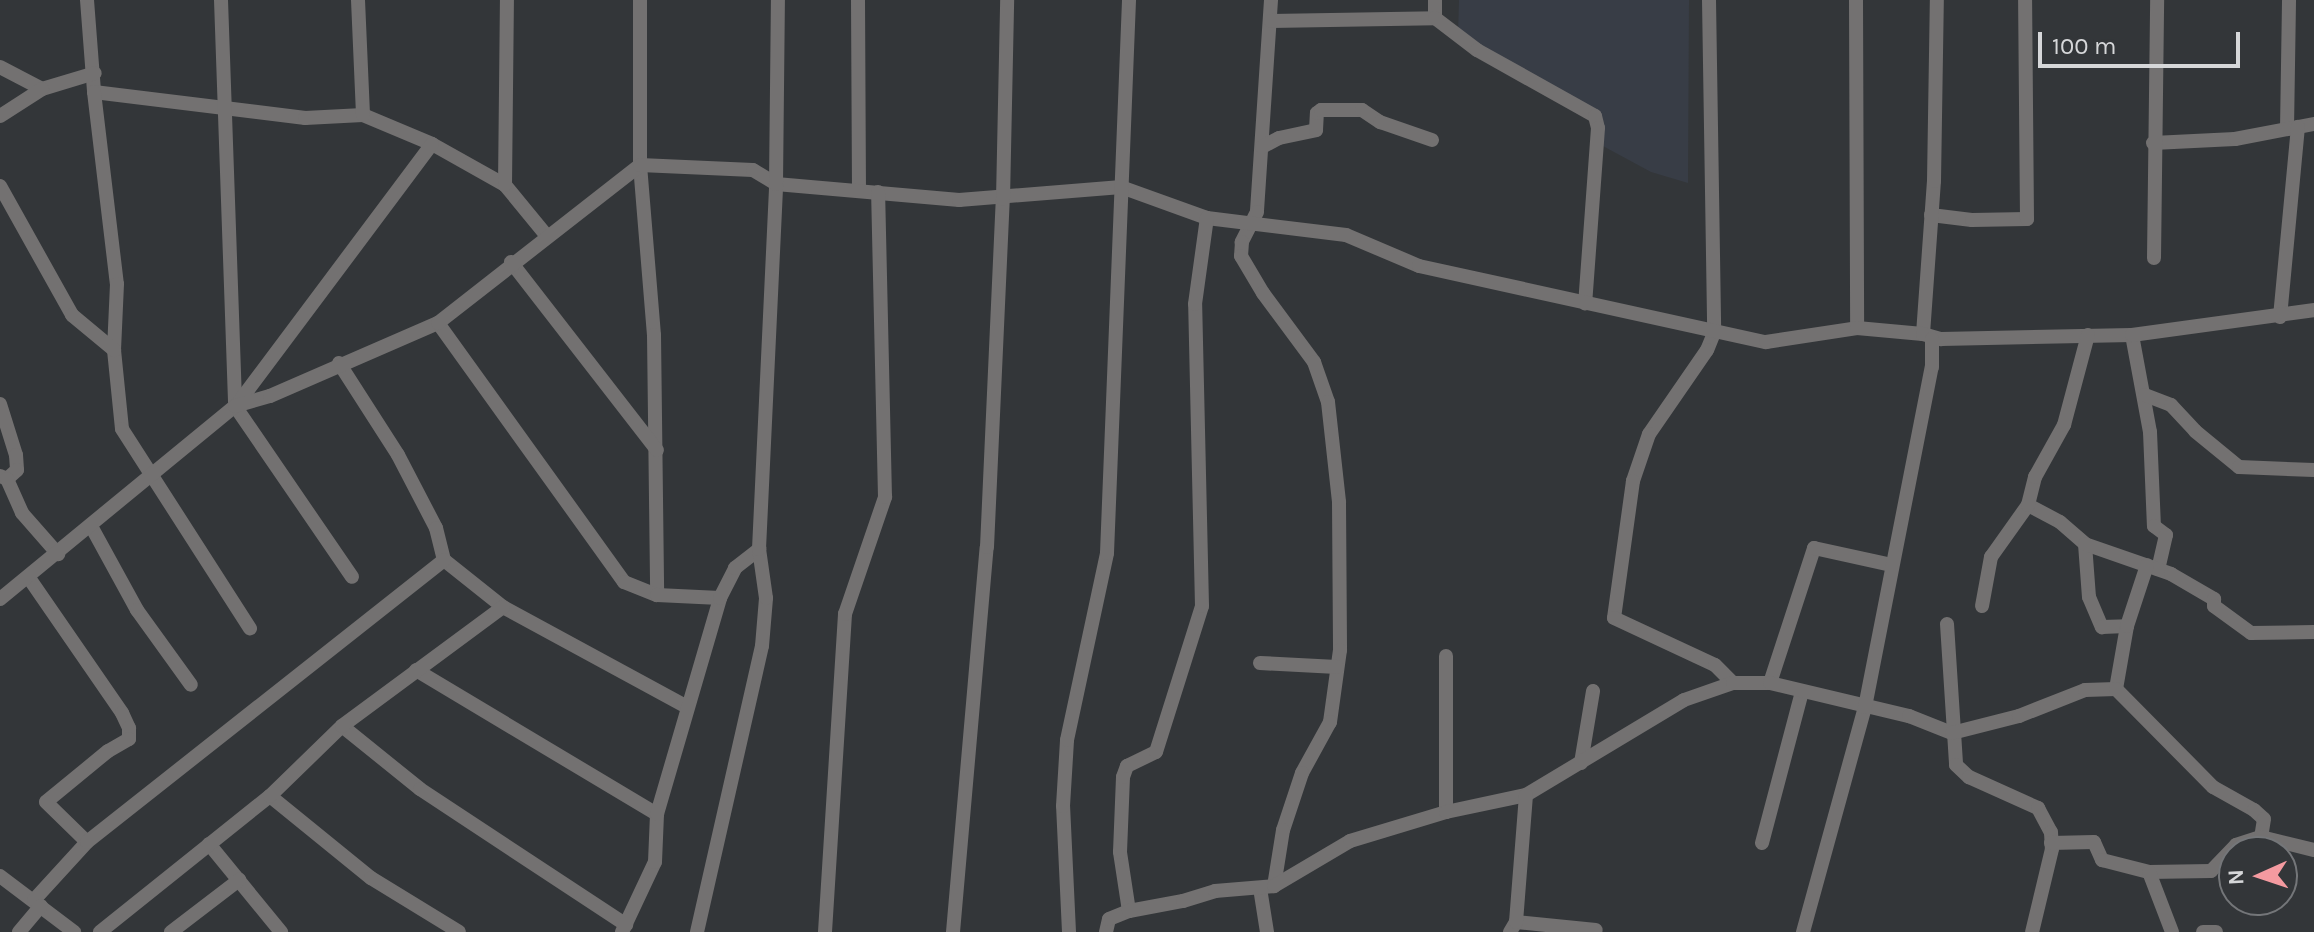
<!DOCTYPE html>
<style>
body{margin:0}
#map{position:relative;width:2314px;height:932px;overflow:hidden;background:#333639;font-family:Karla,sans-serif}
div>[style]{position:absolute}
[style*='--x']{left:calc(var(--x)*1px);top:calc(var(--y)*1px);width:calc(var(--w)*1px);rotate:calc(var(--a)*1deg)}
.built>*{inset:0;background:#383d46}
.street>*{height:14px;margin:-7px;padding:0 7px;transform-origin:7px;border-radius:7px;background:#737171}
span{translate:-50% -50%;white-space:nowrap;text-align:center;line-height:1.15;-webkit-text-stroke:8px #333639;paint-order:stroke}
.north{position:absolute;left:2218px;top:836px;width:80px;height:80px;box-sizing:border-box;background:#333639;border:2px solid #747679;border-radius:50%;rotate:267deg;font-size:22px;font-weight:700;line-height:32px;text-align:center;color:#d6d7d9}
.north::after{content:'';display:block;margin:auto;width:28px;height:36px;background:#f49aa0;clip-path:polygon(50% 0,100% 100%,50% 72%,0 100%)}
.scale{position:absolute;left:2038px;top:32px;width:202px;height:36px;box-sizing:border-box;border:4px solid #d6d7d9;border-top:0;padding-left:10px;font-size:24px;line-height:28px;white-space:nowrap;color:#d6d7d9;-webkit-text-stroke:6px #333639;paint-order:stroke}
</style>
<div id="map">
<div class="built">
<div style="clip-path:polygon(1459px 0,1689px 0,1688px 183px,1651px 172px,1601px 145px,1603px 119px,1458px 34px)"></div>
</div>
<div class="street">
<div style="--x:87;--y:0;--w:92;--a:85.6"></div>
<div style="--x:94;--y:92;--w:213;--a:7"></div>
<div style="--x:305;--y:118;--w:58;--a:-3"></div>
<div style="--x:363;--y:115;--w:75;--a:22.8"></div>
<div style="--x:432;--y:144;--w:84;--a:29.3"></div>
<div style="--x:505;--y:185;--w:65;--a:50.6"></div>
<div style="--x:221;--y:0;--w:406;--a:88"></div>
<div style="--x:235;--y:406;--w:207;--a:55.6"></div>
<div style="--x:358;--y:0;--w:115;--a:87.5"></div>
<div style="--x:640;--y:0;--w:165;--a:90"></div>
<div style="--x:640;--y:165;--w:171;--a:85.3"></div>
<div style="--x:654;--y:335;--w:260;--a:89.3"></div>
<div style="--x:858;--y:0;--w:190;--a:89.7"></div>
<div style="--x:1271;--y:0;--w:212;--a:93.8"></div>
<div style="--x:1257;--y:212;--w:34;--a:117"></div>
<div style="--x:1242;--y:242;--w:14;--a:94"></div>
<div style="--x:1241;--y:256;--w:43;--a:59.3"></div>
<div style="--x:1263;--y:293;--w:86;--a:53.5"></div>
<div style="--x:1314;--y:362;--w:42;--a:70.7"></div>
<div style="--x:1328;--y:402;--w:101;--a:83.7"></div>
<div style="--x:1339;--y:502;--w:148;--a:89.6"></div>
<div style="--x:1340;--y:650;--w:73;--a:97.9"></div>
<div style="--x:1330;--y:722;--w:58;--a:118.8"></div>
<div style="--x:1302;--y:773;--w:60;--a:108.4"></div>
<div style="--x:1283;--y:830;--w:57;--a:99.1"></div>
<div style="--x:1435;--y:0;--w:18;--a:90"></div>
<div style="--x:1709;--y:0;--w:333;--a:89.1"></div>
<div style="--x:1714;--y:333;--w:18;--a:112"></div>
<div style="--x:1707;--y:350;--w:102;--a:124.6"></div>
<div style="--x:1649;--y:434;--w:50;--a:108.8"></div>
<div style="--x:1633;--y:481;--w:138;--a:97.9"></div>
<div style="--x:1614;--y:618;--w:111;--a:25"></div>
<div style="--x:1715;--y:665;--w:25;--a:45"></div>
<div style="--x:1856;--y:0;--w:328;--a:89.8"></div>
<div style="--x:1271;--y:21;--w:164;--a:-1"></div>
<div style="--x:1435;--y:18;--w:53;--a:37.3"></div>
<div style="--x:1477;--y:50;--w:135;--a:29.2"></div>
<div style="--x:1595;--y:116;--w:12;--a:76"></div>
<div style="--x:1598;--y:128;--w:176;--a:94.2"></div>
<div style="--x:0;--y:67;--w:47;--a:27.6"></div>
<div style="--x:42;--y:89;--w:55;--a:-16.8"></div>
<div style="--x:94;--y:92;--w:193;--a:83.2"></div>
<div style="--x:117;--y:284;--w:66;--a:92.6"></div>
<div style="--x:114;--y:350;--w:79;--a:84.2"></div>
<div style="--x:122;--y:429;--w:237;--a:57.3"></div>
<div style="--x:0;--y:116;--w:50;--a:-32.7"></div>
<div style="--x:2287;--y:129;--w:129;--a:-89.1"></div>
<div style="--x:2153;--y:143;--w:82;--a:-2.8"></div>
<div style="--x:2235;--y:139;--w:80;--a:-10.8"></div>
<div style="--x:1262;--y:147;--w:19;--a:-28"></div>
<div style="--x:1279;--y:138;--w:38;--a:-12"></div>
<div style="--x:1316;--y:130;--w:17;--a:-87"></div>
<div style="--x:1317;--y:113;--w:5;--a:-37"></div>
<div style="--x:1321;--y:110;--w:41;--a:0"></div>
<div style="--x:1362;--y:110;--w:22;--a:34"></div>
<div style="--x:1380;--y:122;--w:55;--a:19.1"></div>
<div style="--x:505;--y:185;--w:185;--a:-89.4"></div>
<div style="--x:0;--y:186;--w:148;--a:60.8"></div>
<div style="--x:72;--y:315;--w:55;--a:39.8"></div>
<div style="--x:1931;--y:215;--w:41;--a:7"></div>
<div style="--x:1972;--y:220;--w:55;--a:-1"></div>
<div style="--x:2027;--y:219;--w:219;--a:-90.5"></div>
<div style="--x:2154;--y:258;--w:258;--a:-89.3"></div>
<div style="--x:511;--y:262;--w:238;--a:52.2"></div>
<div style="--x:2280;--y:317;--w:191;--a:-84.6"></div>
<div style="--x:438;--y:323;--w:319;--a:54.3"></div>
<div style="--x:624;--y:582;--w:35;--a:22"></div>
<div style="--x:657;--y:595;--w:63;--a:2.7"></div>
<div style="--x:1923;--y:334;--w:153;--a:-85.9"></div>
<div style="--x:1934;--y:181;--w:181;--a:-89.1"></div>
<div style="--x:2132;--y:335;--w:99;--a:79.5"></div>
<div style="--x:2150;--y:432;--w:94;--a:87.6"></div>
<div style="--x:2154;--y:526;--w:15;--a:37"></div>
<div style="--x:2166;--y:535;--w:35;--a:103"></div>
<div style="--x:339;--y:363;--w:109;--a:57.3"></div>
<div style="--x:398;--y:455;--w:82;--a:62.5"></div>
<div style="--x:436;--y:528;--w:33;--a:76"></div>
<div style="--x:444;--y:560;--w:75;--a:38.5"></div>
<div style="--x:503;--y:607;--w:209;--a:28.5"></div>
<div style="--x:2145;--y:395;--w:28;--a:21"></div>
<div style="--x:2171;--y:405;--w:35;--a:47"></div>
<div style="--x:2195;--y:431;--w:57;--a:39.3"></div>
<div style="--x:2239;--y:467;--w:75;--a:2.3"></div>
<div style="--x:0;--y:404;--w:53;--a:72.6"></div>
<div style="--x:16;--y:455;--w:15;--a:86"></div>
<div style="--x:17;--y:470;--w:13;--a:138"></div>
<div style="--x:236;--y:406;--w:327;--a:-53.2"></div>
<div style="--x:0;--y:476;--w:8;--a:23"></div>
<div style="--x:7;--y:479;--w:37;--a:66"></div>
<div style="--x:22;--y:513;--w:55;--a:48.7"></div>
<div style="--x:2028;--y:505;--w:36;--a:28"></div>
<div style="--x:2060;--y:522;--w:33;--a:41"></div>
<div style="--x:2085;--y:544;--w:53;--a:85.7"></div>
<div style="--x:2089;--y:597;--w:33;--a:67"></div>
<div style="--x:2102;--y:627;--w:25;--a:-2"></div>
<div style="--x:2127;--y:626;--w:64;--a:99.9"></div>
<div style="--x:91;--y:526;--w:96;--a:61.3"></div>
<div style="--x:137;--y:610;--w:92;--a:54.2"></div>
<div style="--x:2085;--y:544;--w:91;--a:19.2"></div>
<div style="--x:2171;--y:574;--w:50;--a:30.2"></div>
<div style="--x:2214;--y:599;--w:7;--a:90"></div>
<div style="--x:2214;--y:606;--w:46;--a:36.1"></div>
<div style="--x:2251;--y:633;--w:63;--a:-0.9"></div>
<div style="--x:29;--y:578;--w:164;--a:55.4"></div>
<div style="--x:122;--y:713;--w:17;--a:65"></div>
<div style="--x:129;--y:728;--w:11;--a:90"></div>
<div style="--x:129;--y:739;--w:24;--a:150"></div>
<div style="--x:108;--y:751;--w:80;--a:140.6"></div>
<div style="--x:46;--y:802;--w:57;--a:44.3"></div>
<div style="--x:0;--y:599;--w:304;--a:-39.4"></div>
<div style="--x:235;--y:406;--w:36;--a:-16"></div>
<div style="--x:270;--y:396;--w:183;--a:-23.5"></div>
<div style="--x:438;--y:323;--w:256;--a:-38"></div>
<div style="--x:640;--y:165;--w:113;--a:2.5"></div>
<div style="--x:753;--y:170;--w:27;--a:31"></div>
<div style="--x:776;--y:184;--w:184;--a:5"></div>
<div style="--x:959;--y:200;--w:163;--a:-4.6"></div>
<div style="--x:1121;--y:187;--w:91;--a:19.8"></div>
<div style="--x:1207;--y:218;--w:140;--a:7"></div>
<div style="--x:1346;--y:235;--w:79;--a:23"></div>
<div style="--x:1419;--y:266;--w:355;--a:12.4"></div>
<div style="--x:1766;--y:342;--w:92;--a:-8.7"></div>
<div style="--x:1857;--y:328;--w:66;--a:5.2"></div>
<div style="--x:1923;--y:334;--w:19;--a:16"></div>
<div style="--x:1941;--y:339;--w:191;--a:-1.2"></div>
<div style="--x:2132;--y:335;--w:184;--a:-7.8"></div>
<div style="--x:1982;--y:606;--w:50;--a:-79.6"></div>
<div style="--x:1991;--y:557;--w:64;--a:-54.6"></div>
<div style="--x:2028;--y:505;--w:29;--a:-76"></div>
<div style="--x:2035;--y:477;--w:60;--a:-60.9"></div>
<div style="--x:2064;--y:425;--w:93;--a:-75.1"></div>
<div style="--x:1947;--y:624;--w:141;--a:86.3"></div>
<div style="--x:1956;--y:765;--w:18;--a:43"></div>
<div style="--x:1969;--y:777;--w:76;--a:24.2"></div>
<div style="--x:2038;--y:808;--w:27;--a:62"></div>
<div style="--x:2051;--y:832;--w:17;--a:87"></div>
<div style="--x:2052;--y:849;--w:85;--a:103.5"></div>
<div style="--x:2127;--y:626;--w:64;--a:-71.8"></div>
<div style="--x:1260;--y:663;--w:77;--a:3"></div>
<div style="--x:416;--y:670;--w:281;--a:30.9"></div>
<div style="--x:1770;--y:683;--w:142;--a:-71.9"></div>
<div style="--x:1814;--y:548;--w:80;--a:12.3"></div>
<div style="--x:342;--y:726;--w:100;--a:38.9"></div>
<div style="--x:420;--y:789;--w:247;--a:33.4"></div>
<div style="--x:1581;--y:763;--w:73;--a:-80.5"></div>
<div style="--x:270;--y:796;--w:130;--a:39.1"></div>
<div style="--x:371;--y:878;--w:103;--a:31.5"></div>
<div style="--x:1446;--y:812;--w:156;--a:-90"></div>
<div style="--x:1762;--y:843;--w:156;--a:-75.2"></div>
<div style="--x:2051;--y:843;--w:43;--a:-1.3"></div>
<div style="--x:2094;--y:842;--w:20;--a:66"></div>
<div style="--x:2102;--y:860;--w:49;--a:14.3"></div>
<div style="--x:2149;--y:872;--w:62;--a:-0.9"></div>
<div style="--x:2211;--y:871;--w:36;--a:-46"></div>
<div style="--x:2236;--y:845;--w:26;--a:-18"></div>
<div style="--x:209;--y:844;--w:114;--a:50.7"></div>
<div style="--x:2149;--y:872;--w:64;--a:69"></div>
<div style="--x:0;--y:876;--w:93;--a:37.1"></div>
<div style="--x:1260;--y:888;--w:45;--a:81"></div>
<div style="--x:34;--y:900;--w:79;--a:-47.6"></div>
<div style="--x:87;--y:842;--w:455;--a:-38.3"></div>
<div style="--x:1129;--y:911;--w:60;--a:-98.7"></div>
<div style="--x:1120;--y:852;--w:75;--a:-87.7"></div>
<div style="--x:1123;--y:777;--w:12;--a:-70"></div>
<div style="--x:1127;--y:766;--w:32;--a:-26"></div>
<div style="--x:1156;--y:752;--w:153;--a:-72.5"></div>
<div style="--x:1202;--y:606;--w:302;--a:-91.3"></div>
<div style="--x:1195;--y:304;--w:87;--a:-82.1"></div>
<div style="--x:1516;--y:922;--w:80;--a:5.7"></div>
<div style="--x:19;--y:932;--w:34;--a:-50"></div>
<div style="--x:100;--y:932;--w:218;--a:-38.7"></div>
<div style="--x:270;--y:796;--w:100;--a:-44.2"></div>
<div style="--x:342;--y:726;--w:200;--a:-36.5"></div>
<div style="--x:171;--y:932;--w:86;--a:-37.4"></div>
<div style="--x:622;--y:932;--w:77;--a:-64.8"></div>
<div style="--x:655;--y:862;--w:48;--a:-87.6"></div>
<div style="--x:657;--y:814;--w:225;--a:-73.7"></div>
<div style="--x:720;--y:598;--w:34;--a:-63"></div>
<div style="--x:735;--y:568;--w:31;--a:-38"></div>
<div style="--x:697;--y:932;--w:293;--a:-77.2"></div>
<div style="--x:762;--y:646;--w:48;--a:-85.2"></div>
<div style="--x:766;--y:598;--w:49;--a:-98.1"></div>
<div style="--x:759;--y:549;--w:365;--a:-87.3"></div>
<div style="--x:776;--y:184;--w:184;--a:-89.4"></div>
<div style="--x:825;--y:932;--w:319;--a:-86.4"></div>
<div style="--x:845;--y:614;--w:124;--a:-71.1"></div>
<div style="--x:885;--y:497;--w:305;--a:-91.3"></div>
<div style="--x:953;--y:932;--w:386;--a:-85"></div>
<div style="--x:987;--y:547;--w:348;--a:-87.4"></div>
<div style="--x:1003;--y:199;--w:199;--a:-88.8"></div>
<div style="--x:1069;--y:932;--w:126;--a:-92.7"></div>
<div style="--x:1063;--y:806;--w:66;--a:-86.5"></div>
<div style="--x:1067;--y:740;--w:191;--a:-77.9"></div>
<div style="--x:1107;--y:553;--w:553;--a:-87.72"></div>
<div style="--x:1106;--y:932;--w:13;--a:-77"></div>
<div style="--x:1109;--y:919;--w:22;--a:-22"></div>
<div style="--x:1129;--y:911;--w:55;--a:-10.5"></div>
<div style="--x:1183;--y:901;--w:34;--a:-17"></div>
<div style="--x:1215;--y:891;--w:59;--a:-4.8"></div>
<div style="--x:1274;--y:886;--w:88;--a:-30.6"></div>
<div style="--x:1350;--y:841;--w:100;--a:-16.8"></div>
<div style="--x:1446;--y:812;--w:82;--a:-12"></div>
<div style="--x:1526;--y:795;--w:184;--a:-31"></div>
<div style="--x:1684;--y:700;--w:52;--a:-19.1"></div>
<div style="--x:1733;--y:683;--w:37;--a:0"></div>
<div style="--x:1770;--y:683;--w:143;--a:13.4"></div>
<div style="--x:1909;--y:716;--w:46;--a:21.6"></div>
<div style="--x:1952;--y:733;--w:69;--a:-14.2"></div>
<div style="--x:2019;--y:716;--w:71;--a:-21.5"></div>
<div style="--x:2085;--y:690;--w:31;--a:-2"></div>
<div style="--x:2116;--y:689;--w:138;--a:45.3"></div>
<div style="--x:2213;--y:787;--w:47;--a:29.3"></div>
<div style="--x:2254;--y:810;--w:13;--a:42"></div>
<div style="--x:2264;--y:819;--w:18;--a:99"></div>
<div style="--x:2261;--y:837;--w:55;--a:13.8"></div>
<div style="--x:1510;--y:932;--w:12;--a:-59"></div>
<div style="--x:1516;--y:922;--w:127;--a:-85.5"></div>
<div style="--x:1803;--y:932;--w:233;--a:-74.6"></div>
<div style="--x:1865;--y:707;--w:347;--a:-78.9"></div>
<div style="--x:1932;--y:367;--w:28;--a:-90"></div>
<div style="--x:2203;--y:932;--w:13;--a:0"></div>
</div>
<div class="north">N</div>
<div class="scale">100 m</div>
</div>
